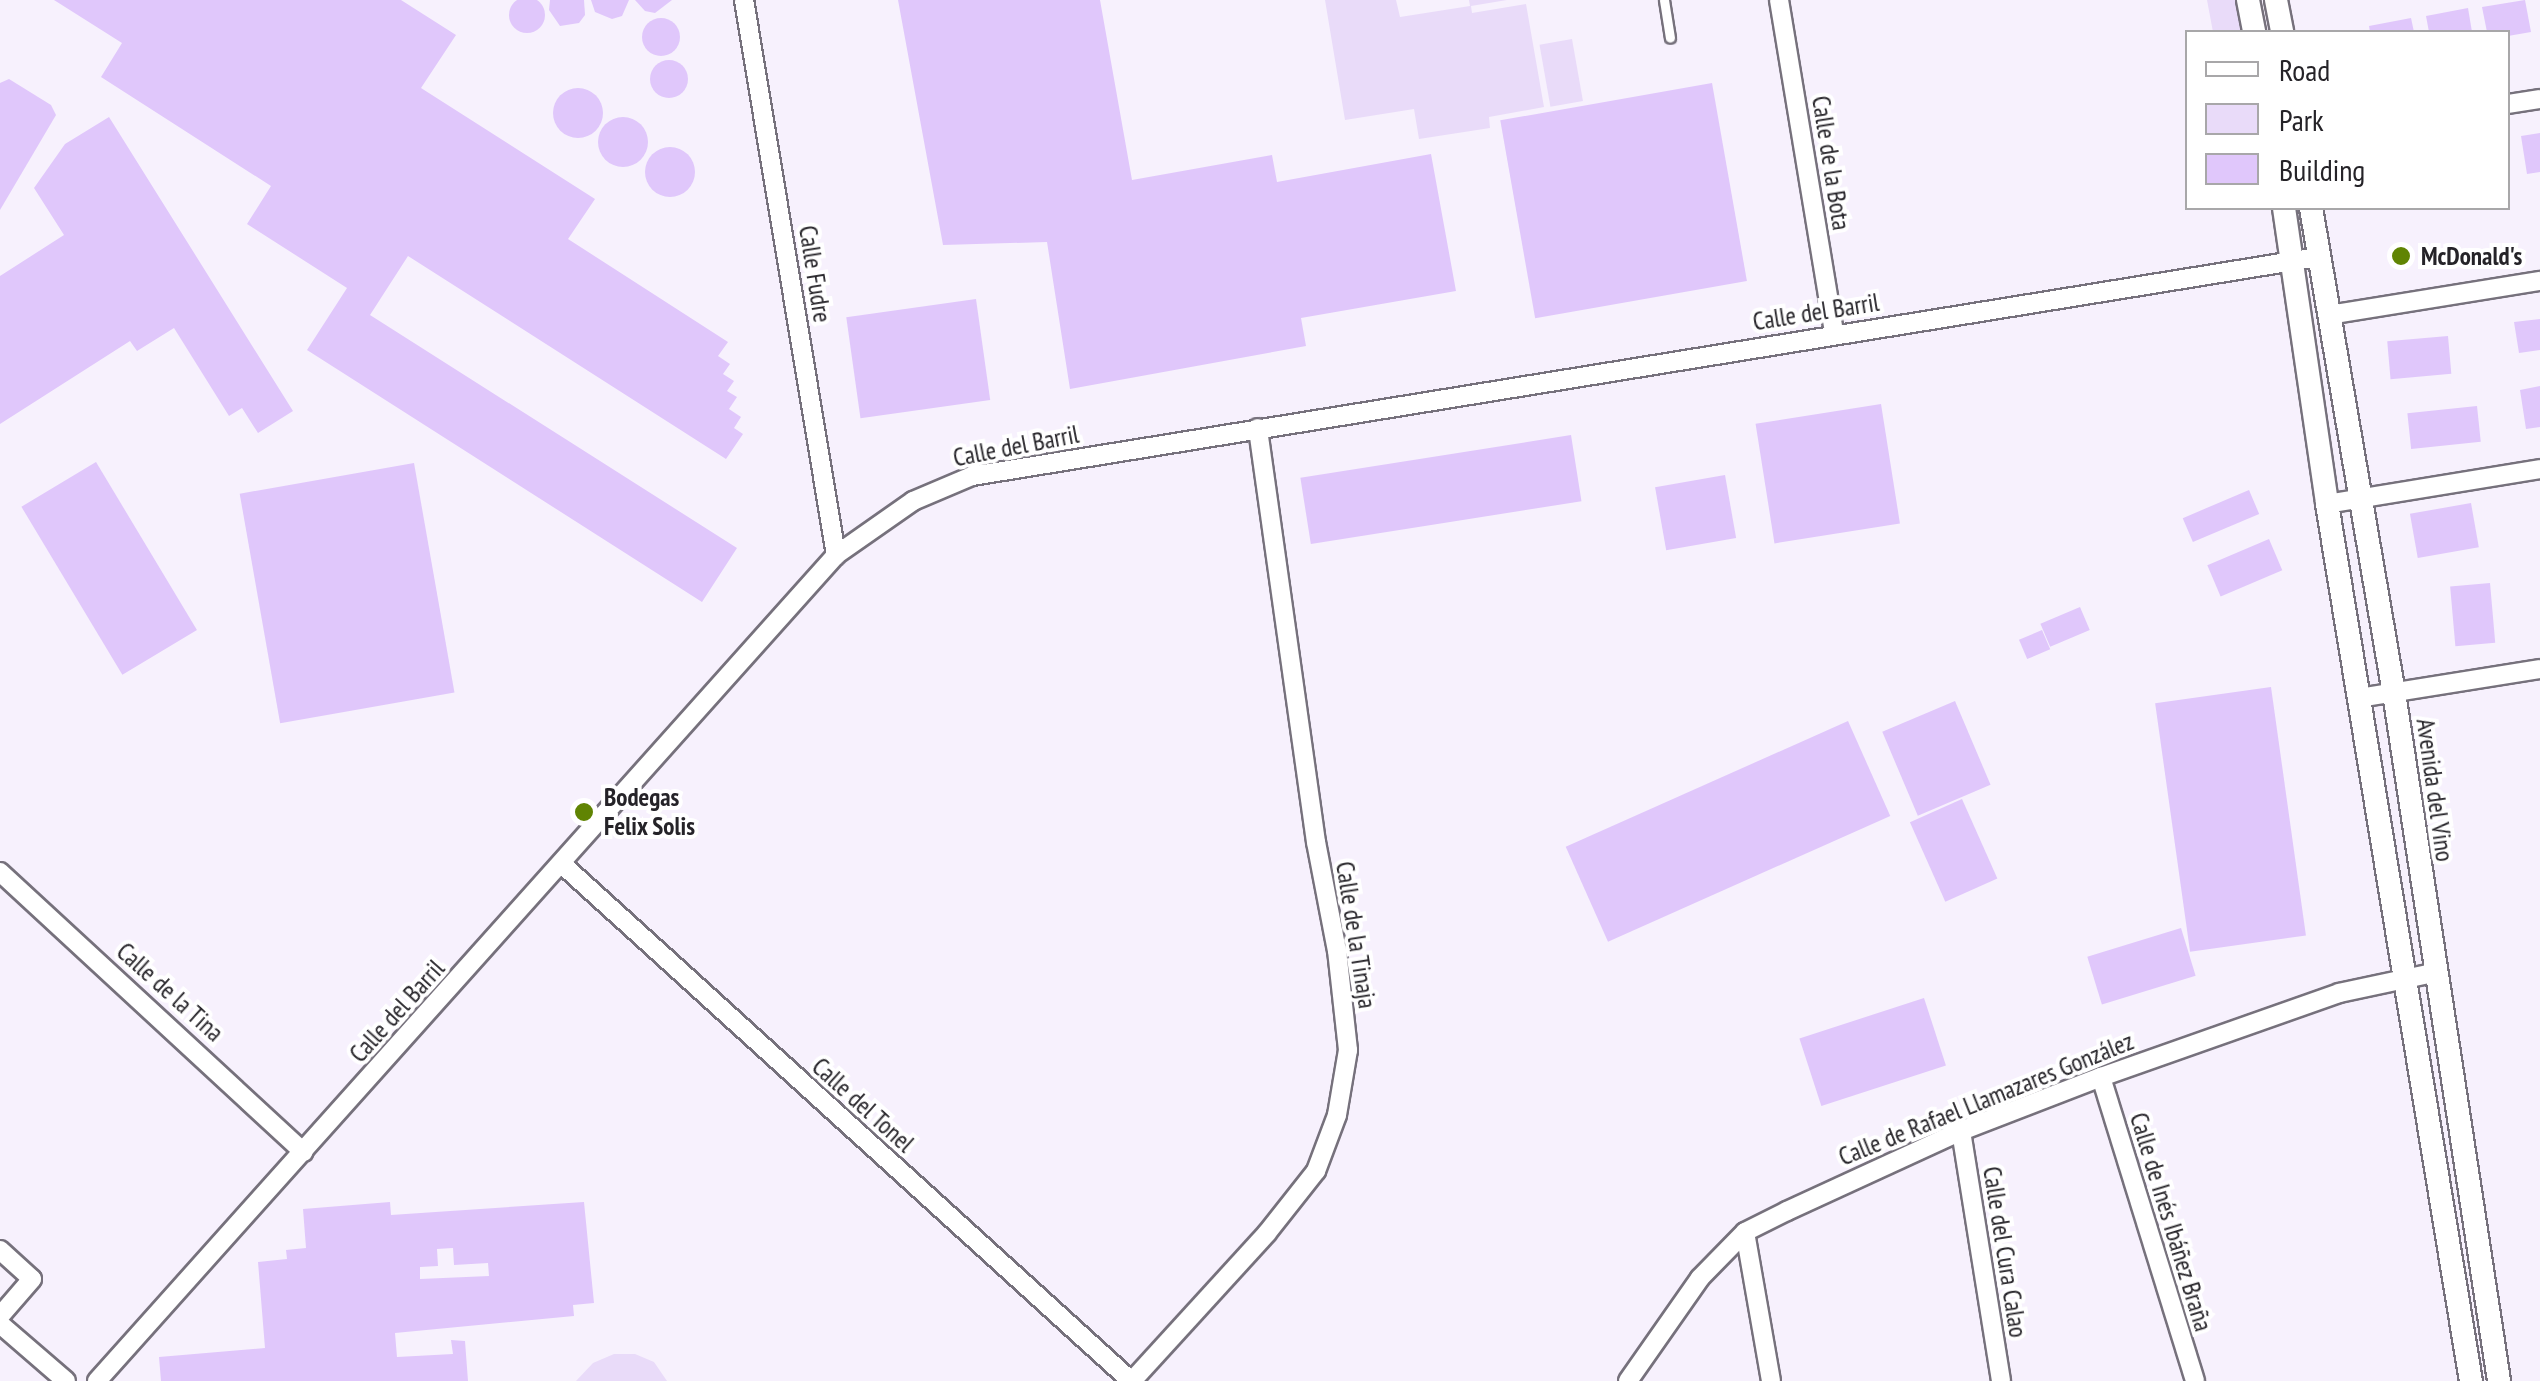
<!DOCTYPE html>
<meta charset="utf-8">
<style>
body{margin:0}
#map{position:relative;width:2540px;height:1381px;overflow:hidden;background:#f7f1fd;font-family:"PT Sans Narrow",sans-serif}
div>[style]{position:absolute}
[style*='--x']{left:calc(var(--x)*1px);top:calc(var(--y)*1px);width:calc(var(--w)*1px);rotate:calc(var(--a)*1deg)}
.green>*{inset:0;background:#e9dbf9;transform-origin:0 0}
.building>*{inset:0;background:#e0c7fb;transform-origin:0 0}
.round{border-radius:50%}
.roads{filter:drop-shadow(2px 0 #76717c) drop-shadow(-2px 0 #76717c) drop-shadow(0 2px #76717c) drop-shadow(0 -2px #76717c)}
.service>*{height:9px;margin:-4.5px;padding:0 4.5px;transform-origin:4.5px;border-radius:4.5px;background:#fff}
.minor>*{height:18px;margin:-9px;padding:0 9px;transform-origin:9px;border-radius:9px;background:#fff}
.tertiary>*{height:22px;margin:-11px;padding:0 11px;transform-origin:11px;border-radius:11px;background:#fff}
.dots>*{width:28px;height:28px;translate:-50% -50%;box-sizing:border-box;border:5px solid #fff;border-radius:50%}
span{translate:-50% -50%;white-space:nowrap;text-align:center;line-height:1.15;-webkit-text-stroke:8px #fff;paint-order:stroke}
.street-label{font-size:25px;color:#252328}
.poi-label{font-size:25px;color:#252328;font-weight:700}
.left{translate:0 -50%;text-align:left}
.legend{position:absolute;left:2185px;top:30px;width:325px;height:180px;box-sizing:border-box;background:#fff;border:2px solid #a8a7a9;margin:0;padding:12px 18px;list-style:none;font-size:30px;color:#252328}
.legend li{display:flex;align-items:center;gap:20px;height:50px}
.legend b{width:50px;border:2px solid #a8a7a9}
</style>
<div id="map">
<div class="green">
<div style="clip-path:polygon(1325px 0,1396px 0,1400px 17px,1470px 6px,1469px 0,1507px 0,1471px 6px,1472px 13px,1526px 4px,1544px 107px,1489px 117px,1490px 128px,1419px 139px,1414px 109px,1345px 120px)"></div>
<div style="clip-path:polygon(2207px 0,2239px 0,2245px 32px,2213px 32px)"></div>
<div style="left:1572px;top:39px;width:63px;height:33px;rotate:80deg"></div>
<div style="clip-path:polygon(614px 1354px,635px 1354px,654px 1362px,667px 1381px,576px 1381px,593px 1363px)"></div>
</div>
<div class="building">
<div class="round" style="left:509px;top:-3px;width:36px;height:36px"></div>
<div style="clip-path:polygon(54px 0,401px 0,456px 35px,421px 88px,595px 199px,568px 239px,728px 342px,718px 356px,730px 364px,723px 374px,734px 381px,727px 391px,737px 397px,729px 409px,741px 417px,734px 428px,743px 434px,726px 459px,408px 256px,370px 315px,737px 548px,702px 602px,307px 350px,347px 288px,247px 224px,271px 186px,101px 77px,122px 43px)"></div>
<div style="clip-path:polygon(550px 0,584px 0,585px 15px,579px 23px,560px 26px,549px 10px)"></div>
<div style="clip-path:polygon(591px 0,629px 0,622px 16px,612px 19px,595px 12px)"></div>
<div style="clip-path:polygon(635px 0,672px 0,655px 13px,645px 11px)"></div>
<div style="clip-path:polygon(898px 0,1100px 0,1132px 180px,1272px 155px,1277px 182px,1431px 154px,1456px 291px,1301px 318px,1306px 346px,1070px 389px,1047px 242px,943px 245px)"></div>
<div style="clip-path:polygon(2525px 0,2531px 32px,2508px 36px,2487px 32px,2482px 7px)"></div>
<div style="clip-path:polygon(2468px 8px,2472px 32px,2429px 32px,2426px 16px)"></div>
<div style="clip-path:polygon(2411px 18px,2414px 32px,2370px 32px,2369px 26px)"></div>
<div class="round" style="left:642px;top:18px;width:38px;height:38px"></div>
<div class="round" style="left:650px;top:60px;width:38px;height:38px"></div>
<div style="clip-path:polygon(9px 79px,51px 105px,56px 115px,0 210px,0 83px)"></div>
<div style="left:1712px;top:83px;width:201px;height:215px;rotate:80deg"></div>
<div class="round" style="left:553px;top:88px;width:50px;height:50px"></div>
<div style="clip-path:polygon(109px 117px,293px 411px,258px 433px,242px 408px,229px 416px,174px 328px,137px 351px,130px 341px,0 424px,0 276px,64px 235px,34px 188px,65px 144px)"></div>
<div class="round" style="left:598px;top:117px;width:50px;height:50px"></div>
<div style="clip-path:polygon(2540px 133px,2540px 172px,2527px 174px,2521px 136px)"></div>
<div class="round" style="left:645px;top:147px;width:50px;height:50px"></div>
<div style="left:976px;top:299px;width:102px;height:131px;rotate:82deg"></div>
<div style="clip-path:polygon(2540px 319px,2540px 350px,2519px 353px,2514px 322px)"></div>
<div style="left:2448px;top:336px;width:38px;height:61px;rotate:85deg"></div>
<div style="clip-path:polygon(2540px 386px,2540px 427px,2526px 429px,2520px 390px)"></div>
<div style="left:1881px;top:404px;width:121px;height:127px;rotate:81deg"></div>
<div style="left:2477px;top:406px;width:36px;height:70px;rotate:84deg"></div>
<div style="left:1571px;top:435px;width:67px;height:274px;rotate:81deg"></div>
<div style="left:96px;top:462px;width:196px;height:87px;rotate:59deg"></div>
<div style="left:414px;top:463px;width:233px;height:177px;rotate:80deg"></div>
<div style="left:1725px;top:475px;width:64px;height:71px;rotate:80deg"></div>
<div style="left:2249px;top:490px;width:26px;height:72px;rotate:67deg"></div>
<div style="left:2471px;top:503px;width:45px;height:62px;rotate:80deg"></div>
<div style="left:2269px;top:539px;width:34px;height:67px;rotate:67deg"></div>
<div style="left:2490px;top:583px;width:60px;height:40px;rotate:85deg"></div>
<div style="left:2080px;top:607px;width:25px;height:43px;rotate:67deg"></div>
<div style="left:2042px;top:630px;width:21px;height:25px;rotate:67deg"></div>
<div style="left:2271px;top:687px;width:251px;height:117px;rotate:82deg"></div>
<div style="left:1955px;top:701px;width:91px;height:79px;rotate:67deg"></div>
<div style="left:1848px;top:721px;width:104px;height:309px;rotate:66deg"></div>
<div style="left:1962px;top:799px;width:87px;height:57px;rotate:66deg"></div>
<div style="left:2181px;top:928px;width:50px;height:98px;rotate:73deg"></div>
<div style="left:1924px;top:998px;width:71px;height:131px;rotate:72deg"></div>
<div style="clip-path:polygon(evenodd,390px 1202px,391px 1215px,584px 1202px,594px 1303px,573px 1305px,574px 1316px,395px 1333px,397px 1357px,453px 1354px,451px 1340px,465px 1341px,468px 1381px,161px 1381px,159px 1357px,265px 1348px,258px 1262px,287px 1259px,286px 1250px,306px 1248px,303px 1209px,390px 1202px,453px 1248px,454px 1265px,488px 1263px,489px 1276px,420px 1279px,420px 1267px,438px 1266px,437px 1249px,453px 1248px)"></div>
</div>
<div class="roads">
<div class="service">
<div style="--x:1664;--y:0;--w:38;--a:81"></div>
</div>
<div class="minor">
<div style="--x:744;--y:0;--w:563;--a:80.59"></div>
<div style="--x:1779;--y:0;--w:338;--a:80.6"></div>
<div style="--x:2508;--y:104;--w:32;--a:-9"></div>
<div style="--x:2329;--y:315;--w:214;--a:-9.2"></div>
<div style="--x:2327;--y:504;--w:216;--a:-9.3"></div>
<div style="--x:2359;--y:698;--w:183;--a:-9.1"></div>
<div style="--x:563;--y:865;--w:767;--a:42.25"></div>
<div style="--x:0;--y:872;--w:413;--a:42.7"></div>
<div style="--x:2101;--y:1077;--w:318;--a:72.8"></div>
<div style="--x:1961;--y:1131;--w:253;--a:80.9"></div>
<div style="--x:1745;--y:1232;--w:151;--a:80.1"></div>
<div style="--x:0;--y:1250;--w:43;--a:42.2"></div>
<div style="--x:32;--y:1279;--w:49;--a:130.9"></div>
<div style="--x:0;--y:1324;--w:87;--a:40.8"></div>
<div style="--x:97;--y:1381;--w:1108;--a:-48.18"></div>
<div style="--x:836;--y:555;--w:94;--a:-35"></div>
<div style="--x:913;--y:501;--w:64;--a:-23"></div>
<div style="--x:972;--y:476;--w:1364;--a:-9.24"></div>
<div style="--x:1132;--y:1381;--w:200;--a:-47.6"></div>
<div style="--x:1267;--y:1233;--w:79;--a:-51.7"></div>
<div style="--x:1316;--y:1171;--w:60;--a:-69.4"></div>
<div style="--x:1337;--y:1115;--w:66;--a:-80.4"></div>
<div style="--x:1348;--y:1050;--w:100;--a:-96.3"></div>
<div style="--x:1337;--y:951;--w:111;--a:-100.9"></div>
<div style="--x:1316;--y:842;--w:418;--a:-98"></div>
<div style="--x:1628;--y:1381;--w:126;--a:-55"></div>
<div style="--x:1700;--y:1278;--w:64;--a:-45.6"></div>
<div style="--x:1745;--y:1232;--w:47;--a:-26.6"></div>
<div style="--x:1787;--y:1211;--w:192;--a:-24.7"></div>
<div style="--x:1961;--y:1131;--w:150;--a:-21.1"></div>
<div style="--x:2101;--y:1077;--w:252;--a:-19.4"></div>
<div style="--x:2339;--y:993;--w:96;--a:-12"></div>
</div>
<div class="tertiary">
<div style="--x:2248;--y:0;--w:33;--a:79"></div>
<div style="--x:2276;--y:0;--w:33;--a:79"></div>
<div style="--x:2284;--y:208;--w:299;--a:81.7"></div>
<div style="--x:2327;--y:504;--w:889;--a:80.68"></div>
<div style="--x:2311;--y:208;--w:492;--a:80.3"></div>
<div style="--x:2394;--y:693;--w:696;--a:81.32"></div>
</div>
</div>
<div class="dots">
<div style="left:2401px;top:256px;background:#608403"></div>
<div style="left:584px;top:812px;background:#608403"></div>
</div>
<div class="street-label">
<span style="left:1831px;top:163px;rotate:81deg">Calle de la Bota</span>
<span style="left:815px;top:274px;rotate:81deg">Calle Fudre</span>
<span style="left:1816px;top:312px;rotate:-9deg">Calle del Barril</span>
<span style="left:1016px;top:446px;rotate:-11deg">Calle del Barril</span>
<span style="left:2435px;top:790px;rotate:82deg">Avenida del Vino</span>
<span style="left:1356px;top:935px;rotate:81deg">Calle de la Tinaja</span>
<span style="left:170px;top:992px;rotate:42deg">Calle de la Tina</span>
<span style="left:397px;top:1011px;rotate:-48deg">Calle del Barril</span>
<span style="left:1986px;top:1099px;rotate:-22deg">Calle de Rafael Llamazares González</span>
<span style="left:863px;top:1105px;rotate:42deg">Calle del Tonel</span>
<span style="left:2171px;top:1222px;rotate:73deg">Calle de Inés Ibáñez Braña</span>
<span style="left:2005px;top:1252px;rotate:81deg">Calle del Cura Calao</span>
</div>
<div class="poi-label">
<span class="left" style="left:2421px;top:256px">McDonald's</span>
<span class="left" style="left:604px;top:812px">Bodegas<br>Felix Solis</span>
</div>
<ul class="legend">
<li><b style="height:12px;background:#fff"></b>Road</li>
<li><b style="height:28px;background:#e9dbf9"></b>Park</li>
<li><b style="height:28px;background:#e0c7fb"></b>Building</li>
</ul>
</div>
